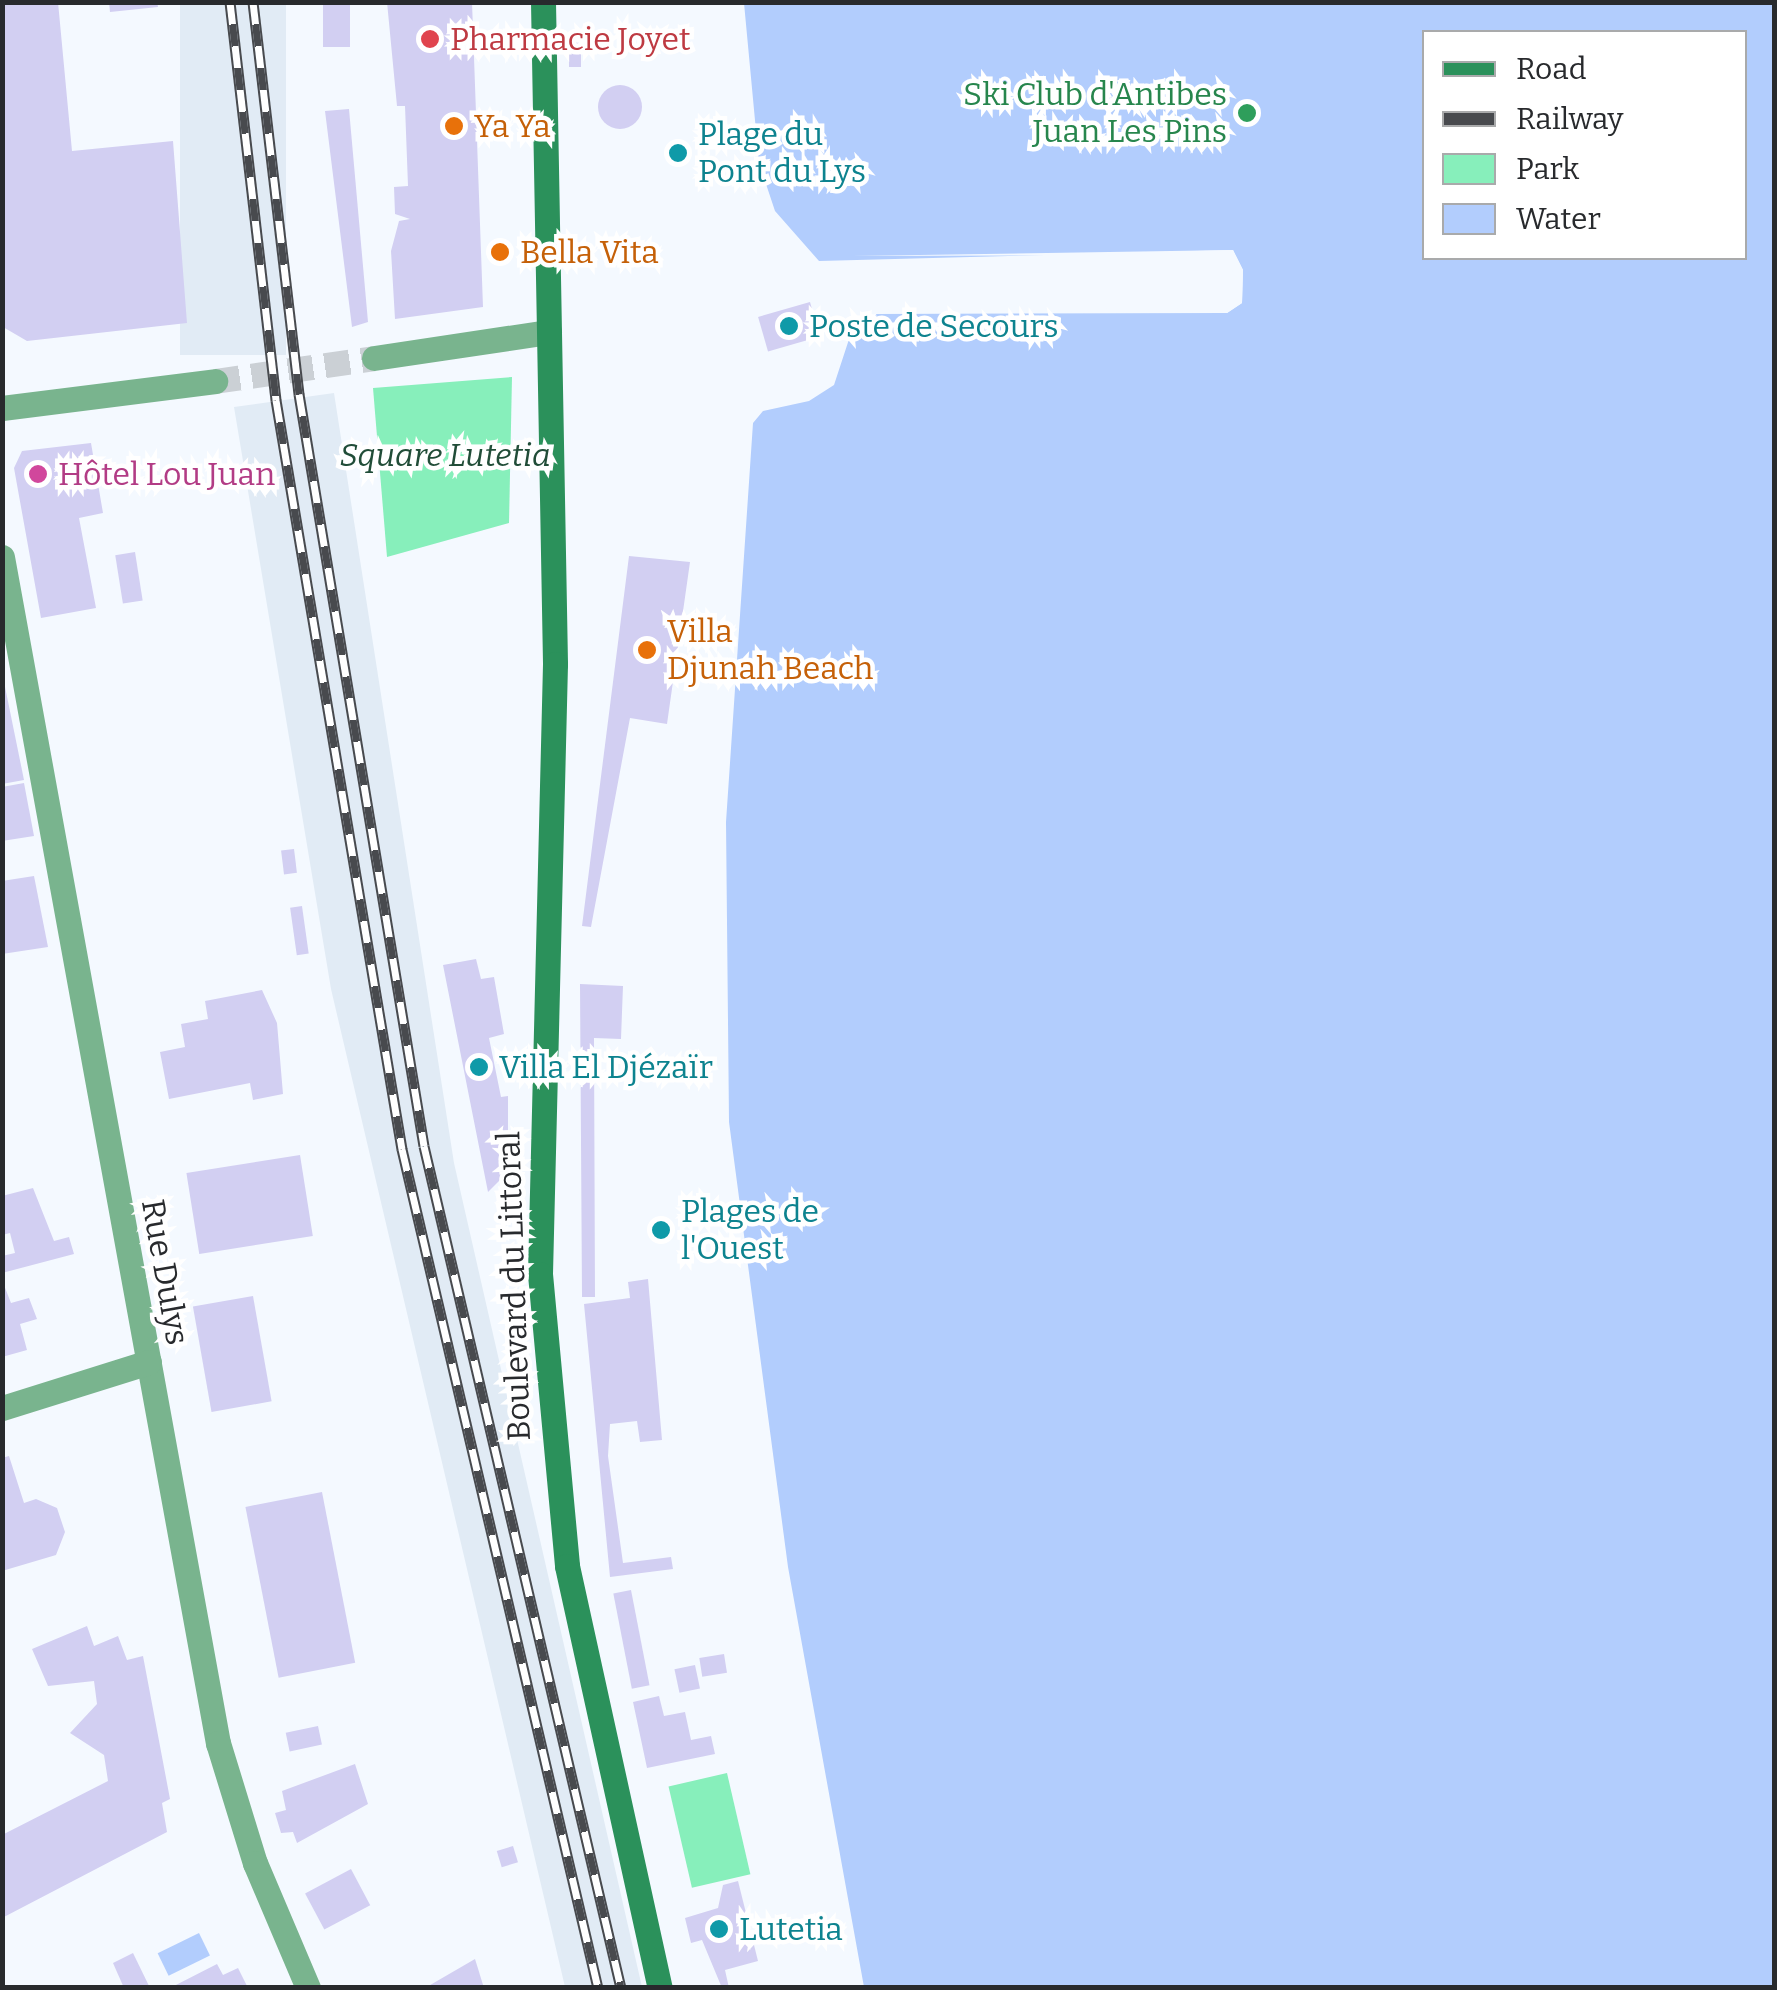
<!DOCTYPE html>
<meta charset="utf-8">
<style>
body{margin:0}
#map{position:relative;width:1777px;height:1990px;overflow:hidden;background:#f4f9ff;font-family:Bitter,serif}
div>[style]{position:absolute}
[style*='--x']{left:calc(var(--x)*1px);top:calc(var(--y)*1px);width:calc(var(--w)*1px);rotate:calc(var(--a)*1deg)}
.built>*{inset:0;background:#e1ebf5;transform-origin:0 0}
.green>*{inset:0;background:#87efbb;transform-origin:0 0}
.water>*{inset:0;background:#b2cdfd;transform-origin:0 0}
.pier>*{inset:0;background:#f4f9ff}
.building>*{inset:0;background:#d2cff2;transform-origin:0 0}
.round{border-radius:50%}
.minor-tunnel>*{height:25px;margin-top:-12.5px;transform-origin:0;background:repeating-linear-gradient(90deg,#cbd0d5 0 25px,transparent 0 37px)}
.minor>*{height:25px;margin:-12.5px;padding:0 12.5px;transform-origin:12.5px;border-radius:12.5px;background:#79b48e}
.secondary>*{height:25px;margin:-12.5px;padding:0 12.5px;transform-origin:12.5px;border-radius:12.5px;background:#2b915b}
.rail>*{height:11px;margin-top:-5.5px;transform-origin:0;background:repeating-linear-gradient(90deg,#fff 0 22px,#484a4e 0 44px);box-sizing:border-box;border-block:2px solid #484a4e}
.dots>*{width:28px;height:28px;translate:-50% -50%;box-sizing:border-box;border:5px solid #fff;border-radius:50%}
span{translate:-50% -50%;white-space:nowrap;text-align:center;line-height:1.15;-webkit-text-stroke:9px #fff;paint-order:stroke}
.health-label{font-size:32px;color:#be3a42}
.left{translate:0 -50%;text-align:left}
.leisure-label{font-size:32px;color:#27864d}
.right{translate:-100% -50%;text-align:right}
.food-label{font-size:32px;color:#c56008}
.culture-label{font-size:32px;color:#0d838f}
.park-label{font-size:32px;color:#214d38;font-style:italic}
.hotel-label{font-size:32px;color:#b23c85}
.street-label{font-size:32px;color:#282a2d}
.frame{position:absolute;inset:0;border:5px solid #282a2d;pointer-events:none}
.legend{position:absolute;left:1422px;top:30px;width:325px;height:230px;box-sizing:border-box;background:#fff;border:2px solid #a9aaab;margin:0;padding:12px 18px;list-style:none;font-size:30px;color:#282a2d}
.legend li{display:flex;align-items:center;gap:20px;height:50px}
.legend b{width:50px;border:2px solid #a9aaab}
</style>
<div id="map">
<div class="built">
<div style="left:180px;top:3px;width:106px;height:352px"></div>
<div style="clip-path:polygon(334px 393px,454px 1163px,642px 1987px,565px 1987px,331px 989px,234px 407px)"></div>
</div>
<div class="green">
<div style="clip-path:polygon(512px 377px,509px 523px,387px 557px,373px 388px)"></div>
<div style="left:727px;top:1773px;width:104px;height:60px;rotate:77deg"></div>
</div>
<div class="water">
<div style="clip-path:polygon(evenodd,744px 3px,1774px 3px,1774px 1987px,864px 1987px,788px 1567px,729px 1122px,726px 822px,753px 423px,763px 411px,809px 401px,834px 385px,854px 324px,875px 314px,1227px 313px,1242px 303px,1243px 270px,1233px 250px,819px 261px,775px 211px,759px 163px,744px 3px,1424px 32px,1744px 32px,1744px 258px,1424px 258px,1424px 32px)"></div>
<div style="left:199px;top:1933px;width:25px;height:46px;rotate:64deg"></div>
</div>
<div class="pier">
<div style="clip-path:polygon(1233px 250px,1243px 270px,1242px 303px,1227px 313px,873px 310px,1226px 308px,1237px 300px,1230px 255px,853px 256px)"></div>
</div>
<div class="building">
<div style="clip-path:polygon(3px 2px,58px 2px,72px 151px,173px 141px,187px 323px,27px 341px,3px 327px)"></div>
<div style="clip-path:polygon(109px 2px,157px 2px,158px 7px,110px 12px)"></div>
<div style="left:323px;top:2px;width:27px;height:45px"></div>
<div style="clip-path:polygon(387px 2px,472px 2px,483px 307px,395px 319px,391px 251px,399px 221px,410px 219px,395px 214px,394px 187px,408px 186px,405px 106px,397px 106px)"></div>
<div style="left:569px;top:42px;width:12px;height:25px"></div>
<div class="round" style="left:598px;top:85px;width:44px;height:44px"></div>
<div style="clip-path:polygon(349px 109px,368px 322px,352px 327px,325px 111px)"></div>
<div style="left:810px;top:302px;width:36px;height:54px;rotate:74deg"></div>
<div style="clip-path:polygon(91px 443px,103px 513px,79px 518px,96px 608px,41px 618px,14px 468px,22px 451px)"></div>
<div style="left:135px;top:552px;width:49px;height:20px;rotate:81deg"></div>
<div style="clip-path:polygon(629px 556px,690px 562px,667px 724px,630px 718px,591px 927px,582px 926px)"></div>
<div style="clip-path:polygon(2px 672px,24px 780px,2px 784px)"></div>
<div style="clip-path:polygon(24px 783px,34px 836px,2px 841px,2px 787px)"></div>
<div style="left:294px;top:849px;width:24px;height:13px;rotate:83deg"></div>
<div style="clip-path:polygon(34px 876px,48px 947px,2px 954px,2px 881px)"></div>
<div style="left:302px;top:906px;width:48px;height:12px;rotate:82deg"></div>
<div style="clip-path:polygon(476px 959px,481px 979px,494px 977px,504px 1034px,489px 1038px,501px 1097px,508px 1096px,508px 1172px,488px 1192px,443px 965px)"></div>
<div style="clip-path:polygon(580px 984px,623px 986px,621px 1039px,594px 1038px,595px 1297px,582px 1297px)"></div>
<div style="clip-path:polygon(262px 990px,277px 1023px,283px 1094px,253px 1100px,250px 1083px,169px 1099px,160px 1052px,185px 1047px,181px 1024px,208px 1019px,205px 1001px)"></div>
<div style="left:300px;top:1155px;width:82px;height:115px;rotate:81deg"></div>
<div style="clip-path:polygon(33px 1188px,54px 1241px,69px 1237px,74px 1254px,2px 1273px,2px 1256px,15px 1253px,10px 1233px,2px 1235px,2px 1196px)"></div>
<div style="clip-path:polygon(648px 1279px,662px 1440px,640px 1442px,637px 1421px,610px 1424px,608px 1456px,623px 1563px,671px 1557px,673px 1569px,610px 1577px,584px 1304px,630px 1298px,628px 1282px)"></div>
<div style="clip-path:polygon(2px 1280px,11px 1303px,29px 1298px,37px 1319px,20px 1324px,27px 1350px,2px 1357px)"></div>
<div style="left:253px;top:1296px;width:107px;height:61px;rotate:80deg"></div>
<div style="clip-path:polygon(9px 1456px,24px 1503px,36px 1499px,57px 1508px,65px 1532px,56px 1555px,2px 1571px,2px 1458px)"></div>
<div style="left:322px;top:1492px;width:174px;height:78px;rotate:79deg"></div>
<div style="left:631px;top:1590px;width:97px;height:18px;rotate:79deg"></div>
<div style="clip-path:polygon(87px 1626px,94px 1646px,118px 1636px,127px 1660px,143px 1656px,170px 1799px,162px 1803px,167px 1832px,2px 1918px,2px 1835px,108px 1781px,104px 1755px,70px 1733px,97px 1704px,94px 1681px,48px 1686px,32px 1649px)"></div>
<div style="left:724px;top:1654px;width:19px;height:25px;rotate:81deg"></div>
<div style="left:695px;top:1665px;width:24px;height:21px;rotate:78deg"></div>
<div style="clip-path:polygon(659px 1696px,664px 1716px,685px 1712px,691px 1740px,711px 1736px,715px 1754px,647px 1768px,633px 1702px)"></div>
<div style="left:318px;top:1726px;width:19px;height:33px;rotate:78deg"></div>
<div style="clip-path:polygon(355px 1764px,368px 1804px,297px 1843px,293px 1832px,281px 1833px,275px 1813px,286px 1810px,282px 1791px)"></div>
<div style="left:513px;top:1846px;width:17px;height:17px;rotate:73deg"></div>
<div style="left:351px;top:1869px;width:41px;height:52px;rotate:62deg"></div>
<div style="clip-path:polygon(738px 1881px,758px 1961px,725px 1970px,729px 1988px,722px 1988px,702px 1940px,691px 1943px,685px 1918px,718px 1908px,723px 1885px)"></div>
<div style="clip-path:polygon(133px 1953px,150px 1988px,124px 1988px,113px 1963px)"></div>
<div style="clip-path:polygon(475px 1959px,484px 1988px,425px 1988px)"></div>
<div style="clip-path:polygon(217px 1964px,223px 1975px,238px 1968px,248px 1988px,170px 1988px)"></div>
</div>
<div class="minor-tunnel">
<div style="--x:215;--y:381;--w:161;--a:-8.2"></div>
</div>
<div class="minor">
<div style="--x:374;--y:358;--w:177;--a:-8.5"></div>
<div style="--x:2;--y:408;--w:215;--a:-7.2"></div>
<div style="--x:2;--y:557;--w:1206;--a:79.68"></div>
<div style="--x:218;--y:1743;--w:126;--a:72.9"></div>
<div style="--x:255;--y:1863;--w:136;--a:67"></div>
<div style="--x:2;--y:1408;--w:154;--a:-17.4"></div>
</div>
<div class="secondary">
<div style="--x:543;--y:2;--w:662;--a:88.96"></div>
<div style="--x:555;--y:664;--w:610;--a:91.41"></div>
<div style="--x:540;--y:1274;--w:293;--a:84.7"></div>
<div style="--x:567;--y:1566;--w:432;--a:77.6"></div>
</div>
<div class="rail">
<div style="--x:230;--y:2;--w:401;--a:83.4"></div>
<div style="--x:276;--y:400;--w:760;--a:80.45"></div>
<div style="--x:402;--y:1149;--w:862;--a:76.85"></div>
<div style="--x:253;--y:2;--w:395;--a:83.3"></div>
<div style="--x:299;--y:394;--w:762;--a:80.56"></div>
<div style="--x:424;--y:1146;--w:865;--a:76.83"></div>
</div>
<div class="dots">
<div style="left:430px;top:39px;background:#e0444e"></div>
<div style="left:1247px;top:113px;background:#2e9e5b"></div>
<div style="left:454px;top:126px;background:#e8710a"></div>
<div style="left:678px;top:153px;background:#0f9aa8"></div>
<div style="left:500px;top:252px;background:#e8710a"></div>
<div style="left:789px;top:326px;background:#0f9aa8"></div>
<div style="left:38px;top:474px;background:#d1479c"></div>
<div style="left:647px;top:650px;background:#e8710a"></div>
<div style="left:479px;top:1067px;background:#0f9aa8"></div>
<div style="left:661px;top:1230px;background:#0f9aa8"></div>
<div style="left:719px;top:1929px;background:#0f9aa8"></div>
</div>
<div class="health-label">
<span class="left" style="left:450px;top:39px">Pharmacie Joyet</span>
</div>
<div class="leisure-label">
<span class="right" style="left:1227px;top:113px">Ski Club d'Antibes<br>Juan Les Pins</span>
</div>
<div class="food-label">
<span class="left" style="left:474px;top:126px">Ya Ya</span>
<span class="left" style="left:520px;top:252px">Bella Vita</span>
<span class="left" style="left:667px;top:650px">Villa<br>Djunah Beach</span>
</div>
<div class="culture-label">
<span class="left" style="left:698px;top:153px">Plage du<br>Pont du Lys</span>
<span class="left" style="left:809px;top:326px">Poste de Secours</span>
<span class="left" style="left:499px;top:1067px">Villa El Djézaïr</span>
<span class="left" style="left:681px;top:1230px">Plages de<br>l'Ouest</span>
<span class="left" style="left:739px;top:1929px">Lutetia</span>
</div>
<div class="park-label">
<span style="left:445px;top:455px">Square Lutetia</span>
</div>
<div class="hotel-label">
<span class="left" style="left:58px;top:474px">Hôtel Lou Juan</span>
</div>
<div class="street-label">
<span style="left:165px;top:1272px;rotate:80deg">Rue Dulys</span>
<span style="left:514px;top:1286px;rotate:-92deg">Boulevard du Littoral</span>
</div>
<div class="frame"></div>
<ul class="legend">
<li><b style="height:12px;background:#2b915b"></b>Road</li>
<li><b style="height:12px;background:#484a4e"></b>Railway</li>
<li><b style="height:28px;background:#87efbb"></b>Park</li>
<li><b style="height:28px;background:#b2cdfd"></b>Water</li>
</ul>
</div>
